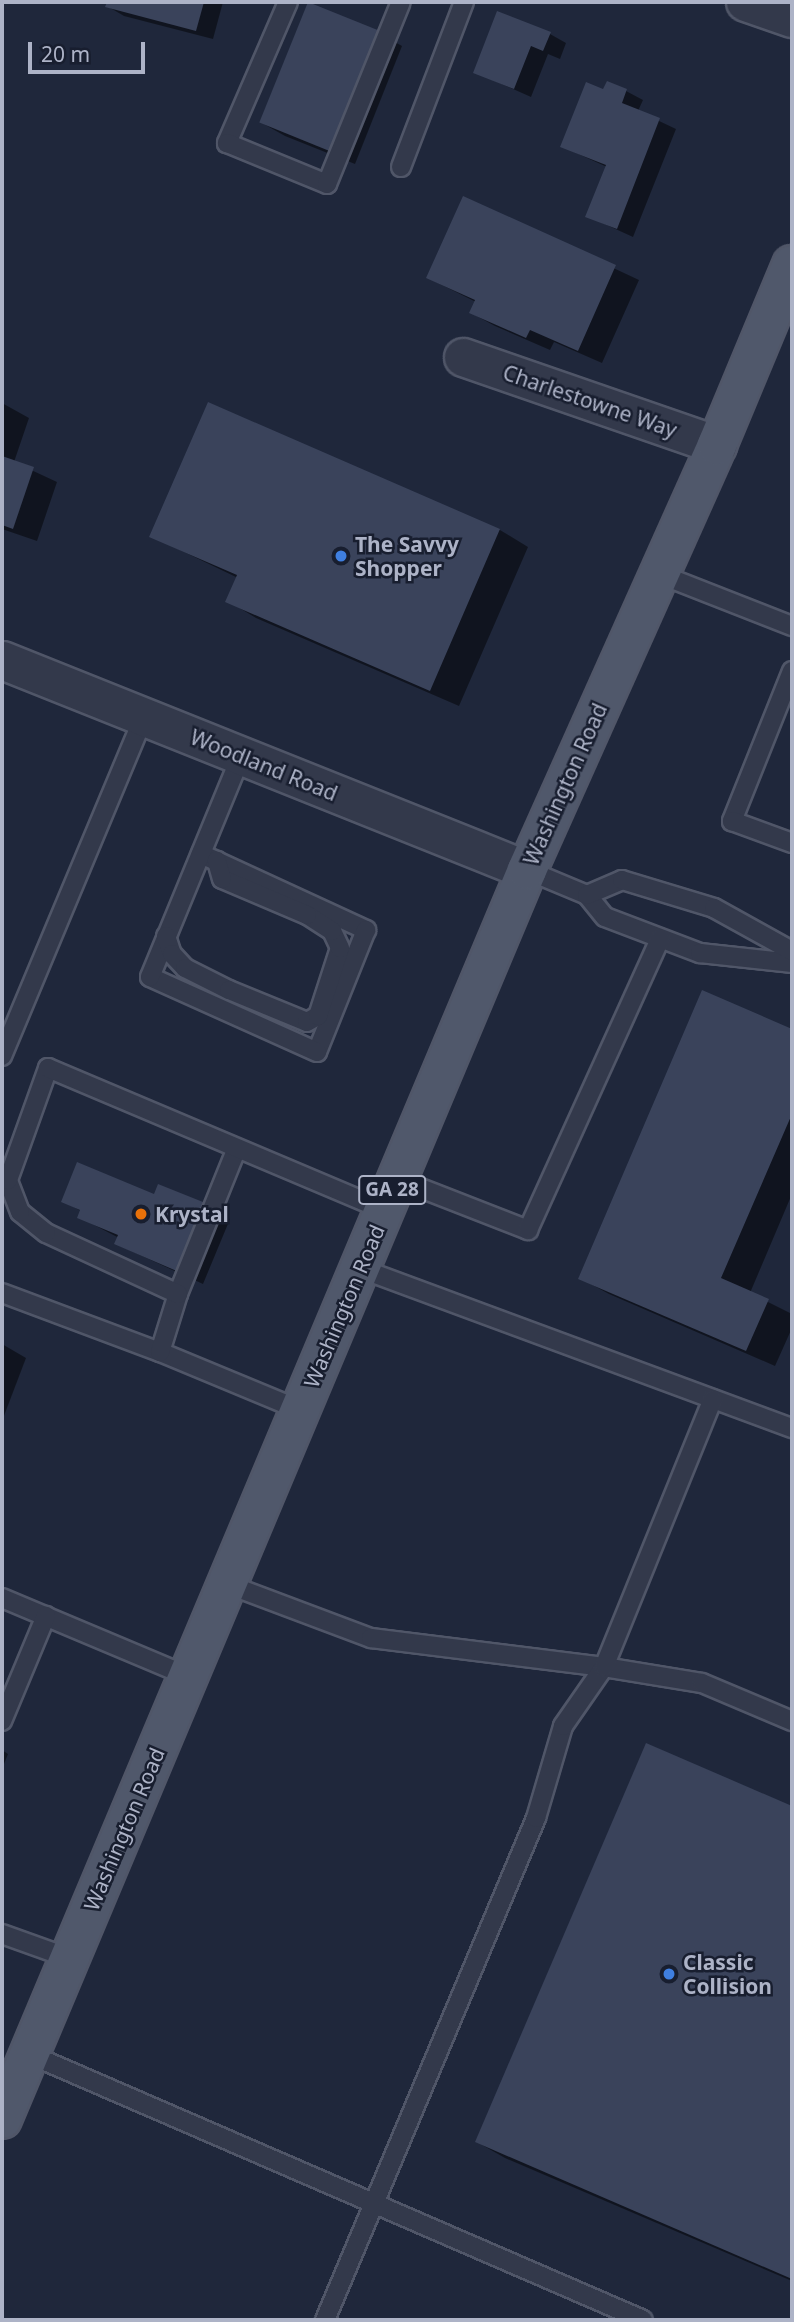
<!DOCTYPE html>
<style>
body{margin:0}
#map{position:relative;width:794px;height:2322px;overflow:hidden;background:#1f273b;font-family:"Noto Sans",sans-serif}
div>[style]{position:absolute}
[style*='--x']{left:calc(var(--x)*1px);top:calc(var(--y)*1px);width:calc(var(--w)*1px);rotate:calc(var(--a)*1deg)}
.shadow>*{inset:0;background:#0007}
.building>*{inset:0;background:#3a435b;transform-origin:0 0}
.roads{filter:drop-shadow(2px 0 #505668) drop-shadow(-2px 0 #505668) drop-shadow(0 2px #505668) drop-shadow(0 -2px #505668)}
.service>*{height:18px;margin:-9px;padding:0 9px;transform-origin:9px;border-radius:9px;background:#33394b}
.minor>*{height:37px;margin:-18.5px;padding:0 18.5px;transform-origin:18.5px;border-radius:18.5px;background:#33394b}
.tertiary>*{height:38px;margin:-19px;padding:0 19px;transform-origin:19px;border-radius:19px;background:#33394b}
.primary>*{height:38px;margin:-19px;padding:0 19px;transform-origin:19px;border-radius:19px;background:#50586b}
.dots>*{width:19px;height:19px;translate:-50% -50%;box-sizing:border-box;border:4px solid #181e2f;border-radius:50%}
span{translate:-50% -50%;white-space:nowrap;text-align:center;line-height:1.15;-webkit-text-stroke:5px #181e2f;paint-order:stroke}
.shield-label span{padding:2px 5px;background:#181e2f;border:2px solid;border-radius:5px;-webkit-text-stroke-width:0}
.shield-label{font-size:19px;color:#adb3c7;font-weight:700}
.street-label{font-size:21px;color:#adb3c7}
.poi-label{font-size:21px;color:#adb3c7;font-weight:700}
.left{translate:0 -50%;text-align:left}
.frame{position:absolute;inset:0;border:4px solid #adb3c7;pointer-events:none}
.scale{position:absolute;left:28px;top:42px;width:117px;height:32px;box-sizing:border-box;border:4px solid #adb3c7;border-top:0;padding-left:9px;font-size:21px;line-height:24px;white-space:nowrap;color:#adb3c7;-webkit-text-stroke:5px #181e2f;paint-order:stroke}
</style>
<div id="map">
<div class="shadow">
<div style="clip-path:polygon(109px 2px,223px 2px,213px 39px,124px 16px,107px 6px)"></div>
<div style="clip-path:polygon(309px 5px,379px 33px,402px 46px,355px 164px,285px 136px,262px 123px)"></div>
<div style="clip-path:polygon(550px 34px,566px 43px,560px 59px,548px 54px,531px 97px,475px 72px)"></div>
<div style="clip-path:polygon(604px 91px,626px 91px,643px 100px,638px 111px,676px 129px,633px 237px,587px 216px,607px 167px,563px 147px)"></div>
<div style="clip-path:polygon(464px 198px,639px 280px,602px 363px,554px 342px,550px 350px,495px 326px,471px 313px,476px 302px,428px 278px)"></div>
<div style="clip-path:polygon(2px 403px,29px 418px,14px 462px,57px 482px,37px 541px,2px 529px)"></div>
<div style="clip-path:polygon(209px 404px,500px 530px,528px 547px,459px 706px,256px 618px,228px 601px,238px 578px,151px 536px)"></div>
<div style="clip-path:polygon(703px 993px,792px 1031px,792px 1194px,750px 1293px,792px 1314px,792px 1328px,775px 1366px,609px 1294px,580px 1278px)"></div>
<div style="clip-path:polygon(155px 1196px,207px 1206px,230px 1219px,203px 1284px,116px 1244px,119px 1238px,79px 1217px,81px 1211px,63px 1201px)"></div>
<div style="clip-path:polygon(2px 1344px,26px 1358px,2px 1421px)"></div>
<div style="clip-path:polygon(647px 1745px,792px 1808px,792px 2281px,505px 2158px,477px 2142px)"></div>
<div style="clip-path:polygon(2px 1750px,8px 1754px,2px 1769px)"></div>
</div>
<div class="building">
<div style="clip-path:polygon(107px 2px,204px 2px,196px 31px,105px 7px)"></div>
<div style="left:308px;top:2px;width:77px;height:130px;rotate:22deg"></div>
<div style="clip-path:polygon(497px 11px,551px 32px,543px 51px,531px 46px,514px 89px,473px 73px)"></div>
<div style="clip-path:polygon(607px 81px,627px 89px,622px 103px,660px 118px,617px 229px,585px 217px,606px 165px,560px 147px,586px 82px,603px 89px)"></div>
<div style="clip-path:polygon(463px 196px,616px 265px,578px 351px,530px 330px,526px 338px,469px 313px,475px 300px,426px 278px)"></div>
<div style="clip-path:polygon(208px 402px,500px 529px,430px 691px,225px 602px,237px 575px,149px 537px)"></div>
<div style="clip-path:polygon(2px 456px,34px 467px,13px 529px,2px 525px)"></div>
<div style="clip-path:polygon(702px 990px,792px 1029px,792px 1114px,721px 1278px,769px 1299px,746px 1351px,578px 1279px)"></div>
<div style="clip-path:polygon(77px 1162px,154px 1194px,158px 1184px,208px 1204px,179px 1272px,114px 1244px,118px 1235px,77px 1218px,80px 1210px,61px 1202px)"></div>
<div style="clip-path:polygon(646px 1743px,792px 1806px,792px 2279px,475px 2142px)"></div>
</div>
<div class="roads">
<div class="service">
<div style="--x:288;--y:2;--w:154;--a:113.4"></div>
<div style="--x:227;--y:143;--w:108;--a:22.3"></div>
<div style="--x:327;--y:184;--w:196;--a:-67.9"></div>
<div style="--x:401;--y:167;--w:177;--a:-69.1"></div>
<div style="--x:659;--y:574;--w:143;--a:21.4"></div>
<div style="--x:792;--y:671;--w:162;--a:111.8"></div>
<div style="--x:732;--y:821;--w:64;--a:20.1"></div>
<div style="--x:201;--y:854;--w:182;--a:24.7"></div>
<div style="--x:366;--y:930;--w:131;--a:111.9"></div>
<div style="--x:317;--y:1052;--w:183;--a:-155.8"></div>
<div style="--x:150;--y:977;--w:239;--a:-67.6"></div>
<div style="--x:527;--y:870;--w:65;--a:22.6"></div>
<div style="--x:587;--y:895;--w:28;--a:51"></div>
<div style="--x:605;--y:917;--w:102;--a:20.8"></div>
<div style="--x:700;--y:953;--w:93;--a:6.2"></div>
<div style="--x:587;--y:895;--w:38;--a:-23"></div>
<div style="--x:622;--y:880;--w:96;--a:16.9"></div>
<div style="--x:714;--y:908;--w:89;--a:28.9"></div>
<div style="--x:166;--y:936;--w:19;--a:72"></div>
<div style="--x:172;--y:954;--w:19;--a:47"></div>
<div style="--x:185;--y:968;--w:49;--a:26.6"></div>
<div style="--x:229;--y:990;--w:84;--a:22.3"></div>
<div style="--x:307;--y:1022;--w:13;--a:-29"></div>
<div style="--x:318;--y:1016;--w:71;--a:-72.1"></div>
<div style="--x:340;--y:948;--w:19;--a:-115"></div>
<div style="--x:332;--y:931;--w:30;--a:-147"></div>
<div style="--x:307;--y:915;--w:92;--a:-157"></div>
<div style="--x:222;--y:879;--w:19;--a:-106"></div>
<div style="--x:2;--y:1056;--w:368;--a:-67.3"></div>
<div style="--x:397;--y:1179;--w:141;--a:21.3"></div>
<div style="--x:528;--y:1230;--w:320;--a:-65.6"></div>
<div style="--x:359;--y:1268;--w:462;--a:20.3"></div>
<div style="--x:2;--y:1293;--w:169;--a:20.5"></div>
<div style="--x:160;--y:1352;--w:152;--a:22.5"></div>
<div style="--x:178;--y:1294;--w:157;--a:-68"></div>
<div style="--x:160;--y:1352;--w:61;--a:-72.8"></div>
<div style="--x:178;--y:1294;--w:145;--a:-155.2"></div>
<div style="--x:46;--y:1233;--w:33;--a:-141"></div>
<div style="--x:20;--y:1212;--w:34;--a:-111"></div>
<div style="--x:8;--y:1180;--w:119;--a:-70.3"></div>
<div style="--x:48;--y:1068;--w:365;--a:22.9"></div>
<div style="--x:227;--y:1584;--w:154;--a:20.6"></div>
<div style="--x:371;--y:1638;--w:235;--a:7.1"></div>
<div style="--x:604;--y:1667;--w:99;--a:9.3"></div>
<div style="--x:702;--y:1683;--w:98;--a:22.9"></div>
<div style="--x:2;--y:1598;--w:202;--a:22.8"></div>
<div style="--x:2;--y:1721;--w:114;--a:-67.3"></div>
<div style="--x:2;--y:1934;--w:71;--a:19.7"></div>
<div style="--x:29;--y:2054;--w:669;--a:23.42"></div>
<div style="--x:325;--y:2320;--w:545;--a:-67.2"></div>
<div style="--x:536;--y:1818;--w:96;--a:-73.6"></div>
<div style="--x:563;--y:1726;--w:72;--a:-55.2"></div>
<div style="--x:604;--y:1667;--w:289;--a:-67.9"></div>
</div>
<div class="minor">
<div style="--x:463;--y:357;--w:269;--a:19.1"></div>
<div style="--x:2;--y:660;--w:565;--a:21.8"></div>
</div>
<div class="tertiary">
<div style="--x:746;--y:2;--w:49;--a:19.2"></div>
</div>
<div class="primary">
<div style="--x:2;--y:2119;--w:1355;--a:-67.2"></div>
<div style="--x:527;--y:870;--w:466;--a:-65.9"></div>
<div style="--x:717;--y:445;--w:195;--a:-67.4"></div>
</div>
</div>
<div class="dots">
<div style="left:341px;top:556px;background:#3f7fe0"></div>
<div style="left:141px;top:1214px;background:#e8710a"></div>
<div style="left:669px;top:1974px;background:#3f7fe0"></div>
</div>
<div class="shield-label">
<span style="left:392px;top:1190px">GA 28</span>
</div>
<div class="street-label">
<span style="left:590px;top:401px;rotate:19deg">Charlestowne Way</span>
<span style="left:264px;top:765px;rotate:22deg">Woodland Road</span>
<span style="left:565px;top:784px;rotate:-66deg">Washington Road</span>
<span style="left:344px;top:1306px;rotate:-67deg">Washington Road</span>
<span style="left:124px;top:1829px;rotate:-67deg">Washington Road</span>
</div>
<div class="poi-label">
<span class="left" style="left:355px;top:556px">The Savvy<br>Shopper</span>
<span class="left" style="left:155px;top:1214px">Krystal</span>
<span class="left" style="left:683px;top:1974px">Classic<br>Collision</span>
</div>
<div class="frame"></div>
<div class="scale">20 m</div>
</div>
